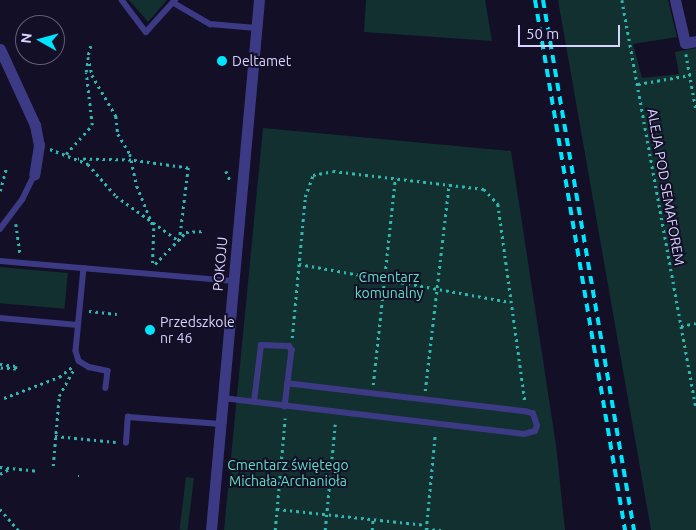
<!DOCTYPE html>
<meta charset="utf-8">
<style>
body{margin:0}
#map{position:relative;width:696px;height:530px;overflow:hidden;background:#130f26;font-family:Ubuntu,sans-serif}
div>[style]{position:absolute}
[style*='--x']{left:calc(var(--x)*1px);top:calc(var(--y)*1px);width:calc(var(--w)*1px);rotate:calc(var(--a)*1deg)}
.green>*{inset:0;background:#12302f;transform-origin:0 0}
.path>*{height:2.5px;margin-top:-1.25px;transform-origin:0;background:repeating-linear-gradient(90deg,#2fb8b0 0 2.5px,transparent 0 6.5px)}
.service>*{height:5.5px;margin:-2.75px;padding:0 2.75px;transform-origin:2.75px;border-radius:2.75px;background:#3d3a85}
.minor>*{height:11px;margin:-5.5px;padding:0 5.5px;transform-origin:5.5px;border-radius:5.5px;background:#3d3a85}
.rail>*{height:4px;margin-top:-2px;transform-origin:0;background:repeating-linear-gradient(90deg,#00e5ff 0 8px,transparent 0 14px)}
.dots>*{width:14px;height:14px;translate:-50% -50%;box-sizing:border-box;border:2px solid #130f26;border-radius:50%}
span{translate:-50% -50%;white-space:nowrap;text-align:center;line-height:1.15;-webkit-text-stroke:4px #130f26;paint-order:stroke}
.poi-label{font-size:14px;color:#d9d4ff}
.left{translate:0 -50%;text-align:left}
.street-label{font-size:14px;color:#d9d4ff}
.park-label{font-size:14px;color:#5fe0c0}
.north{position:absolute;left:15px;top:15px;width:50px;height:50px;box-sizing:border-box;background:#130f26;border:1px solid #625e7d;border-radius:50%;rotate:277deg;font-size:14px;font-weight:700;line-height:20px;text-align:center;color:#d9d4ff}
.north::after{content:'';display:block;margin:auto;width:18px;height:22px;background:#00e5ff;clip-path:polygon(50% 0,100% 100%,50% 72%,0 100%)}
.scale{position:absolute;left:518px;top:25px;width:102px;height:22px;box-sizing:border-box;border:2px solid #d9d4ff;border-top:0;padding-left:6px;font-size:15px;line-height:18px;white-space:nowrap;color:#d9d4ff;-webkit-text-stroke:4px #130f26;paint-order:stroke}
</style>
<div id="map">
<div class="green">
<div style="clip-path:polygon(129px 0,167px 0,148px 22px)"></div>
<div style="clip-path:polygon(366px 0,485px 0,492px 41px,364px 32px)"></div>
<div style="clip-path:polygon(558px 0,668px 0,677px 37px,633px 44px,642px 78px,679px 74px,675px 52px,696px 48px,696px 530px,651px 530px)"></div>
<div style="clip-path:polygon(263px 128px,511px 151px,556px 445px,565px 530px,224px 530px)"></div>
<div style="left:0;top:267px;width:68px;height:36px;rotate:5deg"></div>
<div style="left:186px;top:477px;width:8px;height:53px;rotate:7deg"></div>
</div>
<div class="path">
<div style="--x:622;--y:0;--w:413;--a:79.7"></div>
<div style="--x:91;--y:46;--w:11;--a:105"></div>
<div style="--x:88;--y:57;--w:18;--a:77"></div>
<div style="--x:92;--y:75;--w:48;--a:59.7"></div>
<div style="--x:116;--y:116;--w:18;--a:84"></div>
<div style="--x:118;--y:134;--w:23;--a:59"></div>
<div style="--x:130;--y:154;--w:33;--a:78"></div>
<div style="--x:137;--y:186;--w:45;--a:68"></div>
<div style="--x:154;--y:228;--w:36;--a:92"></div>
<div style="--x:686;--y:54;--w:56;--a:79.7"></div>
<div style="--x:638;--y:84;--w:53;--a:-9.8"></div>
<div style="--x:50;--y:149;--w:41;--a:21.5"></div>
<div style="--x:88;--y:164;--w:43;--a:48.8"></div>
<div style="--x:116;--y:196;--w:77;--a:35.5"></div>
<div style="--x:179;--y:241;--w:74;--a:-83"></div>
<div style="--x:188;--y:168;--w:58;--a:-172"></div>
<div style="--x:131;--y:160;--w:53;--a:-178.9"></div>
<div style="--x:66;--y:154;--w:39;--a:-48"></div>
<div style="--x:92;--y:125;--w:53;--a:-96.5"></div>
<div style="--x:86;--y:72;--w:13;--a:-81"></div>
<div style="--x:226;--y:171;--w:10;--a:66"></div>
<div style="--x:0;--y:191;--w:24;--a:-75"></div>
<div style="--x:16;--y:224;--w:29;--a:82"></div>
<div style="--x:155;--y:264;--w:45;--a:-45.9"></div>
<div style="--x:186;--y:232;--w:18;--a:-3"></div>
<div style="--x:299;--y:264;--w:215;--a:10.2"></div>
<div style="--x:89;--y:311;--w:28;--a:6"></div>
<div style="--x:681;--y:326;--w:15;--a:-11"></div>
<div style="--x:292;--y:338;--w:142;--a:-84.7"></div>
<div style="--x:305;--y:197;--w:23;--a:-70"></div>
<div style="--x:313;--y:175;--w:20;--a:-11"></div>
<div style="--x:333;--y:171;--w:152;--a:6.8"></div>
<div style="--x:484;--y:189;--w:21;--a:47"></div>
<div style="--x:498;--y:204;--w:200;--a:82.2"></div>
<div style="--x:0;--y:364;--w:16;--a:7"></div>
<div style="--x:16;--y:366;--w:3;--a:90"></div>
<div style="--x:16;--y:369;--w:16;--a:-176"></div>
<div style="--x:373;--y:385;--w:208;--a:-83.9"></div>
<div style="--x:425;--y:391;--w:208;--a:-83.4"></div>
<div style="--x:4;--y:398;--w:59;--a:-20.9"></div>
<div style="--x:59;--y:377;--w:16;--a:-38"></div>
<div style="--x:55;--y:436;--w:61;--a:5.6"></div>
<div style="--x:53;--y:466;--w:70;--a:-85.1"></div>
<div style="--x:59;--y:396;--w:31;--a:-61"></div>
<div style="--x:0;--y:467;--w:37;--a:6"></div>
<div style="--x:0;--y:474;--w:10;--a:-29"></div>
<div style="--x:78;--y:476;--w:1;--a:0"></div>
<div style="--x:0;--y:509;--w:28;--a:49"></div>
<div style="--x:277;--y:509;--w:150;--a:6.1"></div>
<div style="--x:426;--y:529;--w:15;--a:4"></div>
<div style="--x:275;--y:530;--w:112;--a:-84.9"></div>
<div style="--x:325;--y:530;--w:106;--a:-84.6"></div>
<div style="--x:372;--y:530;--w:11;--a:-85"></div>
<div style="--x:426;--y:530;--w:95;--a:-84.6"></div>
</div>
<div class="service">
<div style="--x:122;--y:0;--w:40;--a:53"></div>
<div style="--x:146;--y:32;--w:43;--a:-47.8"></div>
<div style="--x:174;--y:3;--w:42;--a:30.3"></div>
<div style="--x:210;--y:24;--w:47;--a:4.9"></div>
<div style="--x:0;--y:229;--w:36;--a:-53"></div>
<div style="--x:22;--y:200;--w:28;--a:-64"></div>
<div style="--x:0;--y:261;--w:235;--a:4.9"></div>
<div style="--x:84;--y:268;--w:83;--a:95.5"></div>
<div style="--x:76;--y:351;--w:10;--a:73"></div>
<div style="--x:79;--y:361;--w:12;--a:31"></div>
<div style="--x:89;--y:367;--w:19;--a:12"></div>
<div style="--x:108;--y:371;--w:17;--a:97"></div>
<div style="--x:0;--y:318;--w:78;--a:5.1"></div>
<div style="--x:223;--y:398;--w:303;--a:6.8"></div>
<div style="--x:524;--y:434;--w:11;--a:-15"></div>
<div style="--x:535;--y:431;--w:5;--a:-68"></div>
<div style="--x:537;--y:426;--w:13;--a:-108"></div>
<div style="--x:533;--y:414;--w:6;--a:-162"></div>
<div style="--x:527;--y:412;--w:241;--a:-173.3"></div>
<div style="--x:254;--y:402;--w:57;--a:-83"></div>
<div style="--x:261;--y:345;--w:28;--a:2"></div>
<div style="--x:289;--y:346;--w:5;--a:53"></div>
<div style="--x:292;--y:350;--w:57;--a:97"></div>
<div style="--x:126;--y:443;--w:26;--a:-86"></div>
<div style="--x:128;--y:417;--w:93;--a:4.3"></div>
</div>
<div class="minor">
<div style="--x:675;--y:0;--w:44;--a:76.9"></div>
<div style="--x:685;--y:43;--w:11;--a:-10"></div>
<div style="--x:0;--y:49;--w:84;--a:65.3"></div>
<div style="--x:35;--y:125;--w:20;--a:79"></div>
<div style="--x:39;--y:145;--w:30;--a:99"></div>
<div style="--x:211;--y:530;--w:532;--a:-84.83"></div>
</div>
<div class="rail">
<div style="--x:535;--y:0;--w:538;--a:80.36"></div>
<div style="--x:543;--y:0;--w:538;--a:80.26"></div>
</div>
<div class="dots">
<div style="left:222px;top:61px;background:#00e5ff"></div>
<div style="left:150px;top:330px;background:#00e5ff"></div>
</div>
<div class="poi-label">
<span class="left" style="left:232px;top:61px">Deltamet</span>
<span class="left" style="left:160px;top:330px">Przedszkole<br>nr 46</span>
</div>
<div class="street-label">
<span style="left:666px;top:187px;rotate:80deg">ALEJA POD SEMAFOREM</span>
<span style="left:220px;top:264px;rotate:-85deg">POKOJU</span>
</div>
<div class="park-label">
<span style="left:389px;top:285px">Cmentarz<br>komunalny</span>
<span style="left:288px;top:473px">Cmentarz świętego<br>Michała Archanioła</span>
</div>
<div class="north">N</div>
<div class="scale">50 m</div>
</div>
